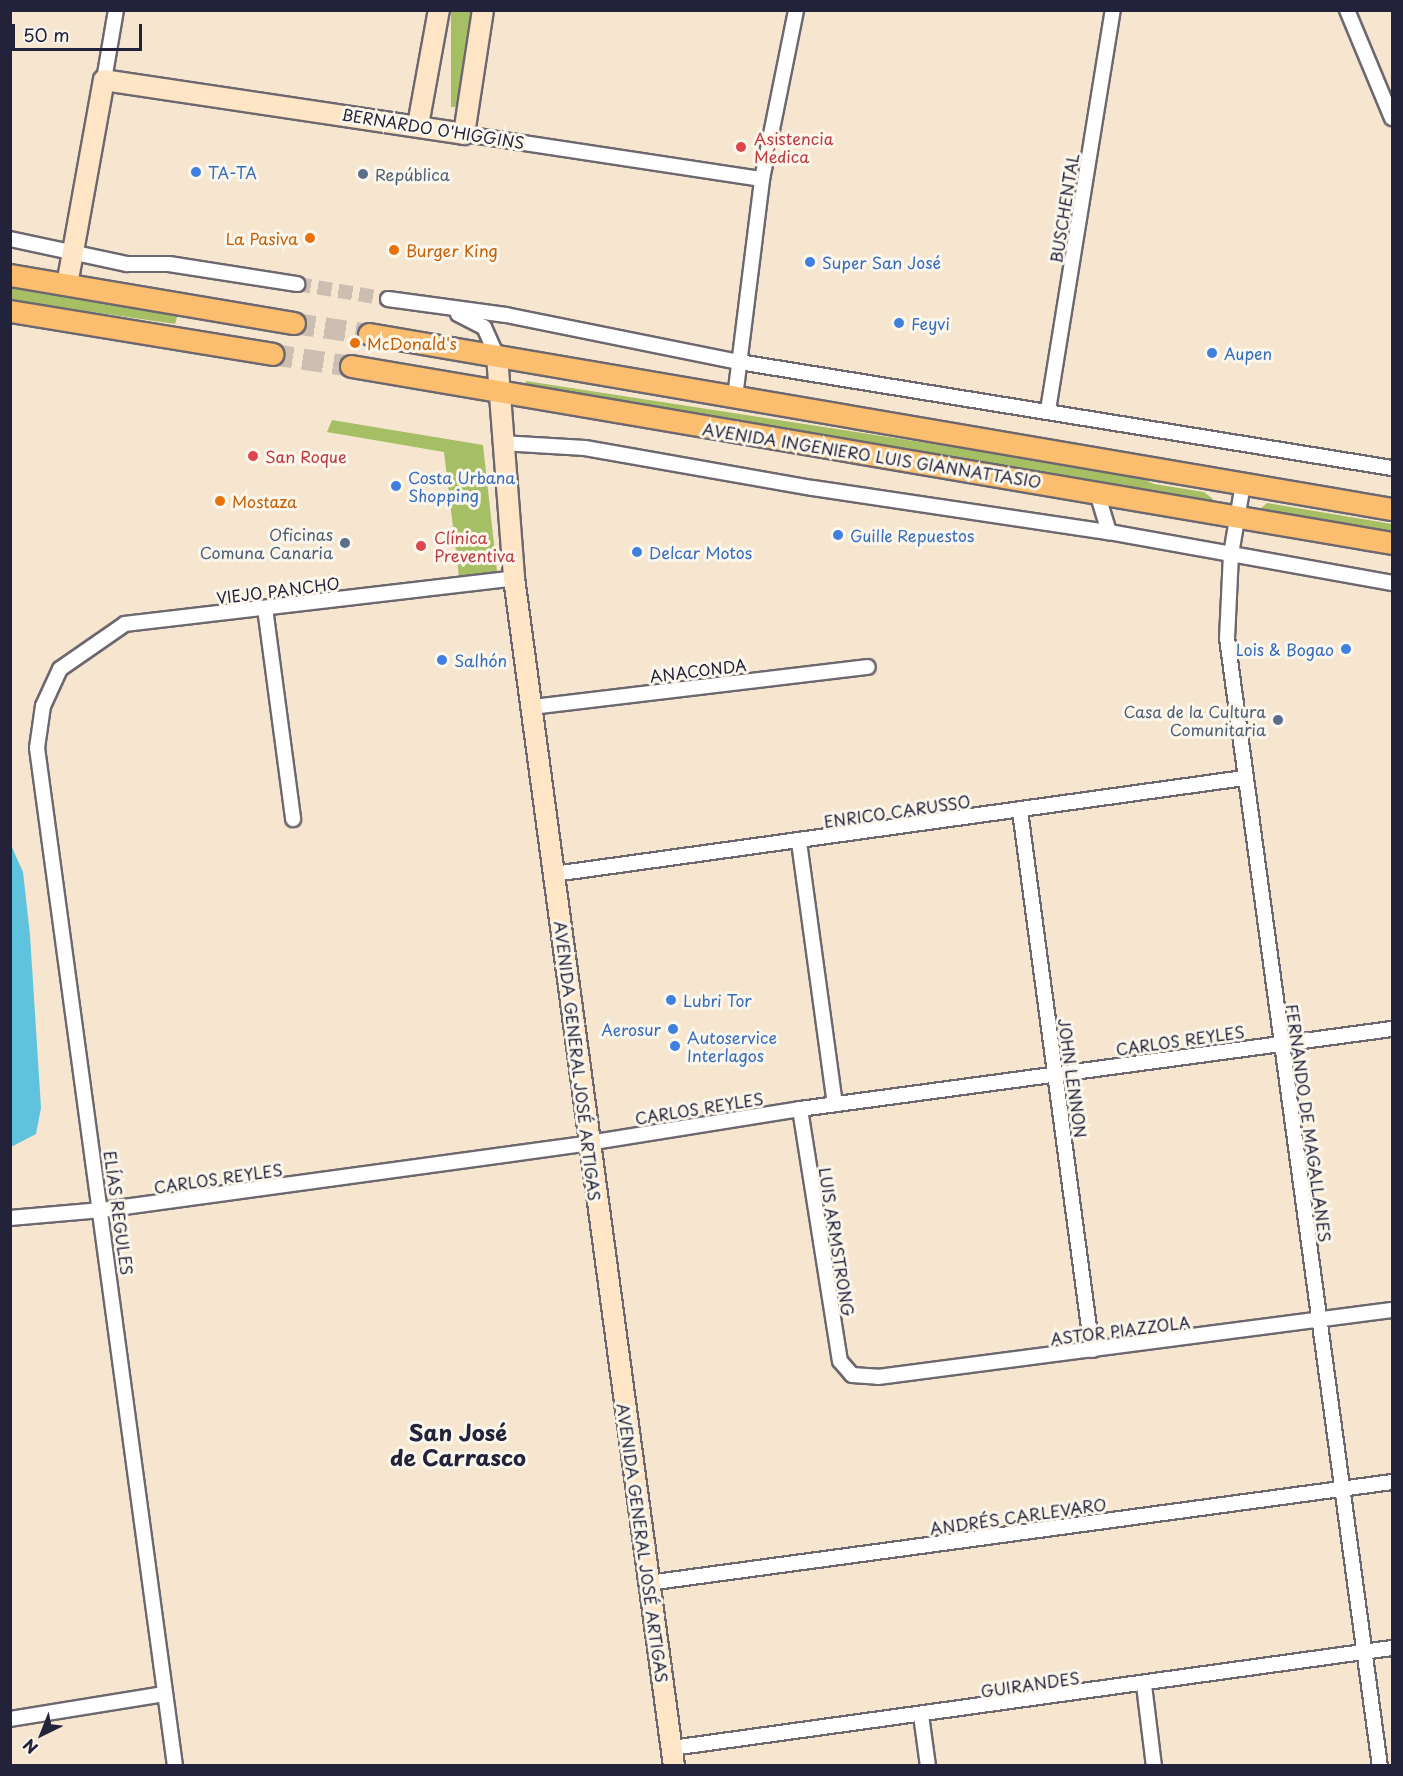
<!DOCTYPE html>
<meta charset="utf-8">
<style>
body{margin:0}
#map{position:relative;width:1403px;height:1776px;overflow:hidden;background:#f7e6cf;font-family:"Playpen Sans",sans-serif}
div>[style]{position:absolute}
[style*='--x']{left:calc(var(--x)*1px);top:calc(var(--y)*1px);width:calc(var(--w)*1px);rotate:calc(var(--a)*1deg)}
.green>*{inset:0;background:#a6bf65;transform-origin:0 0}
.water>*{inset:0;background:#5fc3dd}
.street-tunnel>*{height:14px;margin-top:-7px;transform-origin:0;background:repeating-linear-gradient(90deg,#ccbfb1 0 14px,transparent 0 21px)}
.primary-tunnel>*{height:21px;margin-top:-10.5px;transform-origin:0;background:repeating-linear-gradient(90deg,#ccbfb1 0 21px,transparent 0 31px)}
.roads{filter:drop-shadow(2px 0 #6d676f) drop-shadow(-2px 0 #6d676f) drop-shadow(0 2px #6d676f) drop-shadow(0 -2px #6d676f)}
.street>*{height:14px;margin:-7px;padding:0 7px;transform-origin:7px;border-radius:7px;background:#fff}
.secondary>*{height:20px;margin:-10px;padding:0 10px;transform-origin:10px;border-radius:10px;background:#fde5c5}
.primary>*{height:21px;margin:-10.5px;padding:0 10.5px;transform-origin:10.5px;border-radius:10.5px;background:#fbbd6e}
.dots>*{width:16px;height:16px;translate:-50% -50%;box-sizing:border-box;border:3px solid #fbf7ec;border-radius:50%}
span{translate:-50% -50%;white-space:nowrap;text-align:center;line-height:1.15;-webkit-text-stroke:6px #fbf7ec;paint-order:stroke}
.street-label{font-size:16px;color:#22223b}
.health-label{font-size:16px;color:#be3a42}
.left{translate:0 -50%;text-align:left}
.shop-label{font-size:16px;color:#366cbe}
.right{translate:-100% -50%;text-align:right}
.service-label{font-size:16px;color:#4e5e75}
.food-label{font-size:16px;color:#c56008}
.district-label{font-size:22px;color:#22223b;font-weight:700}
.frame{position:absolute;inset:0;border:12px solid #22223b;pointer-events:none}
.north{position:absolute;left:12px;top:1704px;width:60px;height:60px;-webkit-text-stroke:4px #fbf7ec;paint-order:stroke;rotate:223deg;font-size:16px;font-weight:700;line-height:24px;text-align:center;color:#22223b}
.north::after{content:'';display:block;margin:auto;width:21px;height:27px;background:#22223b;clip-path:polygon(50% 0,100% 100%,50% 72%,0 100%)}
.scale{position:absolute;left:12px;top:24px;width:130px;height:27px;box-sizing:border-box;border:3px solid #22223b;border-top:0;padding-left:8px;font-size:18px;line-height:21px;white-space:nowrap;color:#22223b;-webkit-text-stroke:4px #fbf7ec;paint-order:stroke}
</style>
<div id="map">
<div class="green">
<div style="left:451px;top:11px;width:19px;height:96px"></div>
<div style="clip-path:polygon(10px 286px,11px 286px,178px 314px,175px 324px,11px 300px)"></div>
<div style="clip-path:polygon(526px 381px,1134px 475px,1154px 484px,1204px 492px,1213px 499px,1212px 503px,525px 388px)"></div>
<div style="clip-path:polygon(332px 420px,483px 445px,497px 571px,459px 577px,444px 452px,327px 432px)"></div>
<div style="clip-path:polygon(1267px 503px,1392px 524px,1392px 533px,1260px 509px)"></div>
</div>
<div class="water">
<div style="clip-path:polygon(11px 845px,23px 872px,30px 935px,41px 1108px,36px 1134px,11px 1147px)"></div>
</div>
<div class="street-tunnel">
<div style="--x:297;--y:284;--w:92;--a:9.4"></div>
</div>
<div class="primary-tunnel">
<div style="--x:294;--y:323;--w:76;--a:8.3"></div>
<div style="--x:272;--y:354;--w:80;--a:8.6"></div>
</div>
<div class="roads">
<div class="street">
<div style="--x:1347;--y:10;--w:117;--a:67.4"></div>
<div style="--x:104;--y:80;--w:71;--a:-80.3"></div>
<div style="--x:464;--y:134;--w:301;--a:8.6"></div>
<div style="--x:10;--y:239;--w:120;--a:12.1"></div>
<div style="--x:127;--y:264;--w:42;--a:0"></div>
<div style="--x:169;--y:264;--w:130;--a:8.9"></div>
<div style="--x:388;--y:299;--w:119;--a:7.7"></div>
<div style="--x:506;--y:315;--w:238;--a:11.4"></div>
<div style="--x:739;--y:362;--w:662;--a:9.22"></div>
<div style="--x:458;--y:314;--w:29;--a:27"></div>
<div style="--x:484;--y:327;--w:32;--a:66"></div>
<div style="--x:735;--y:397;--w:220;--a:-82.9"></div>
<div style="--x:762;--y:179;--w:172;--a:-78.6"></div>
<div style="--x:1048;--y:410;--w:405;--a:-80.8"></div>
<div style="--x:501;--y:443;--w:84;--a:3.4"></div>
<div style="--x:585;--y:448;--w:231;--a:10"></div>
<div style="--x:813;--y:488;--w:299;--a:8.5"></div>
<div style="--x:1109;--y:532;--w:288;--a:10.2"></div>
<div style="--x:1243;--y:484;--w:71;--a:99.7"></div>
<div style="--x:1231;--y:554;--w:84;--a:92.7"></div>
<div style="--x:1227;--y:638;--w:1138;--a:82.28"></div>
<div style="--x:1097;--y:493;--w:41;--a:72.9"></div>
<div style="--x:265;--y:608;--w:213;--a:82.4"></div>
<div style="--x:532;--y:707;--w:338;--a:-6.8"></div>
<div style="--x:1020;--y:811;--w:544;--a:82.39"></div>
<div style="--x:799;--y:842;--w:264;--a:82.2"></div>
<div style="--x:554;--y:874;--w:697;--a:-7.92"></div>
<div style="--x:800;--y:1109;--w:255;--a:81"></div>
<div style="--x:840;--y:1361;--w:18;--a:49"></div>
<div style="--x:852;--y:1375;--w:26;--a:4"></div>
<div style="--x:878;--y:1377;--w:518;--a:-7.43"></div>
<div style="--x:10;--y:1218;--w:92;--a:-5"></div>
<div style="--x:102;--y:1210;--w:491;--a:-7.8"></div>
<div style="--x:588;--y:1143;--w:215;--a:-9.1"></div>
<div style="--x:800;--y:1109;--w:597;--a:-7.7"></div>
<div style="--x:648;--y:1583;--w:751;--a:-7.73"></div>
<div style="--x:1144;--y:1685;--w:82;--a:83"></div>
<div style="--x:921;--y:1715;--w:51;--a:82.2"></div>
<div style="--x:10;--y:1719;--w:157;--a:-9.2"></div>
<div style="--x:672;--y:1748;--w:727;--a:-7.91"></div>
<div style="--x:175;--y:1766;--w:1027;--a:-97.72"></div>
<div style="--x:37;--y:748;--w:42;--a:-81.9"></div>
<div style="--x:43;--y:706;--w:41;--a:-65.3"></div>
<div style="--x:60;--y:669;--w:79;--a:-34.7"></div>
<div style="--x:125;--y:624;--w:392;--a:-6.7"></div>
</div>
<div class="secondary">
<div style="--x:418;--y:125;--w:117;--a:-79.7"></div>
<div style="--x:67;--y:285;--w:208;--a:-79.8"></div>
<div style="--x:104;--y:80;--w:364;--a:8.5"></div>
<div style="--x:464;--y:134;--w:125;--a:-81.3"></div>
<div style="--x:497;--y:356;--w:223;--a:85.6"></div>
<div style="--x:514;--y:578;--w:1199;--a:82.33"></div>
</div>
<div class="primary">
<div style="--x:10;--y:275;--w:288;--a:9.6"></div>
<div style="--x:10;--y:311;--w:266;--a:9.3"></div>
<div style="--x:369;--y:334;--w:1038;--a:9.71"></div>
<div style="--x:351;--y:366;--w:1056;--a:9.65"></div>
</div>
</div>
<div class="dots">
<div style="left:741px;top:147px;background:#e0444e"></div>
<div style="left:196px;top:172px;background:#3f7fe0"></div>
<div style="left:363px;top:174px;background:#5c6f8a"></div>
<div style="left:310px;top:238px;background:#e8710a"></div>
<div style="left:394px;top:250px;background:#e8710a"></div>
<div style="left:810px;top:262px;background:#3f7fe0"></div>
<div style="left:899px;top:323px;background:#3f7fe0"></div>
<div style="left:355px;top:343px;background:#e8710a"></div>
<div style="left:1212px;top:353px;background:#3f7fe0"></div>
<div style="left:253px;top:456px;background:#e0444e"></div>
<div style="left:396px;top:486px;background:#3f7fe0"></div>
<div style="left:220px;top:501px;background:#e8710a"></div>
<div style="left:838px;top:535px;background:#3f7fe0"></div>
<div style="left:345px;top:543px;background:#5c6f8a"></div>
<div style="left:421px;top:546px;background:#e0444e"></div>
<div style="left:637px;top:552px;background:#3f7fe0"></div>
<div style="left:1346px;top:649px;background:#3f7fe0"></div>
<div style="left:442px;top:660px;background:#3f7fe0"></div>
<div style="left:1278px;top:720px;background:#5c6f8a"></div>
<div style="left:671px;top:1000px;background:#3f7fe0"></div>
<div style="left:673px;top:1029px;background:#3f7fe0"></div>
<div style="left:675px;top:1046px;background:#3f7fe0"></div>
</div>
<div class="street-label">
<span style="left:433px;top:128px;rotate:9deg">BERNARDO O'HIGGINS</span>
<span style="left:1064px;top:208px;rotate:-81deg">BUSCHENTAL</span>
<span style="left:872px;top:455px;rotate:9deg">AVENIDA INGENIERO LUIS GIANNATTASIO</span>
<span style="left:278px;top:590px;rotate:-7deg">VIEJO PANCHO</span>
<span style="left:698px;top:670px;rotate:-7deg">ANACONDA</span>
<span style="left:897px;top:811px;rotate:-8deg">ENRICO CARUSSO</span>
<span style="left:1180px;top:1040px;rotate:-8deg">CARLOS REYLES</span>
<span style="left:578px;top:1061px;rotate:83deg">AVENIDA GENERAL JOSÉ ARTIGAS</span>
<span style="left:1073px;top:1078px;rotate:82deg">JOHN LENNON</span>
<span style="left:699px;top:1108px;rotate:-9deg">CARLOS REYLES</span>
<span style="left:1309px;top:1123px;rotate:82deg">FERNANDO DE MAGALLANES</span>
<span style="left:218px;top:1178px;rotate:-8deg">CARLOS REYLES</span>
<span style="left:119px;top:1213px;rotate:82deg">ELÍAS REGULES</span>
<span style="left:837px;top:1242px;rotate:81deg">LUIS ARMSTRONG</span>
<span style="left:1120px;top:1330px;rotate:-7deg">ASTOR PIAZZOLA</span>
<span style="left:1018px;top:1516px;rotate:-8deg">ANDRÉS CARLEVARO</span>
<span style="left:643px;top:1543px;rotate:82deg">AVENIDA GENERAL JOSÉ ARTIGAS</span>
<span style="left:1030px;top:1684px;rotate:-8deg">GUIRANDES</span>
</div>
<div class="health-label">
<span class="left" style="left:754px;top:147px">Asistencia<br>Médica</span>
<span class="left" style="left:265px;top:456px">San Roque</span>
<span class="left" style="left:434px;top:546px">Clínica<br>Preventiva</span>
</div>
<div class="shop-label">
<span class="left" style="left:208px;top:172px">TA-TA</span>
<span class="left" style="left:822px;top:262px">Super San José</span>
<span class="left" style="left:911px;top:323px">Feyvi</span>
<span class="left" style="left:1224px;top:353px">Aupen</span>
<span class="left" style="left:408px;top:486px">Costa Urbana<br>Shopping</span>
<span class="left" style="left:850px;top:535px">Guille Repuestos</span>
<span class="left" style="left:649px;top:552px">Delcar Motos</span>
<span class="right" style="left:1334px;top:649px">Lois &amp; Bogao</span>
<span class="left" style="left:454px;top:660px">Salhón</span>
<span class="left" style="left:683px;top:1000px">Lubri Tor</span>
<span class="right" style="left:661px;top:1029px">Aerosur</span>
<span class="left" style="left:687px;top:1046px">Autoservice<br>Interlagos</span>
</div>
<div class="service-label">
<span class="left" style="left:375px;top:174px">República</span>
<span class="right" style="left:333px;top:543px">Oficinas<br>Comuna Canaria</span>
<span class="right" style="left:1266px;top:720px">Casa de la Cultura<br>Comunitaria</span>
</div>
<div class="food-label">
<span class="right" style="left:298px;top:238px">La Pasiva</span>
<span class="left" style="left:406px;top:250px">Burger King</span>
<span class="left" style="left:367px;top:343px">McDonald's</span>
<span class="left" style="left:232px;top:501px">Mostaza</span>
</div>
<div class="district-label">
<span style="left:458px;top:1444px">San José<br>de Carrasco</span>
</div>
<div class="frame"></div>
<div class="north">N</div>
<div class="scale">50 m</div>
</div>
